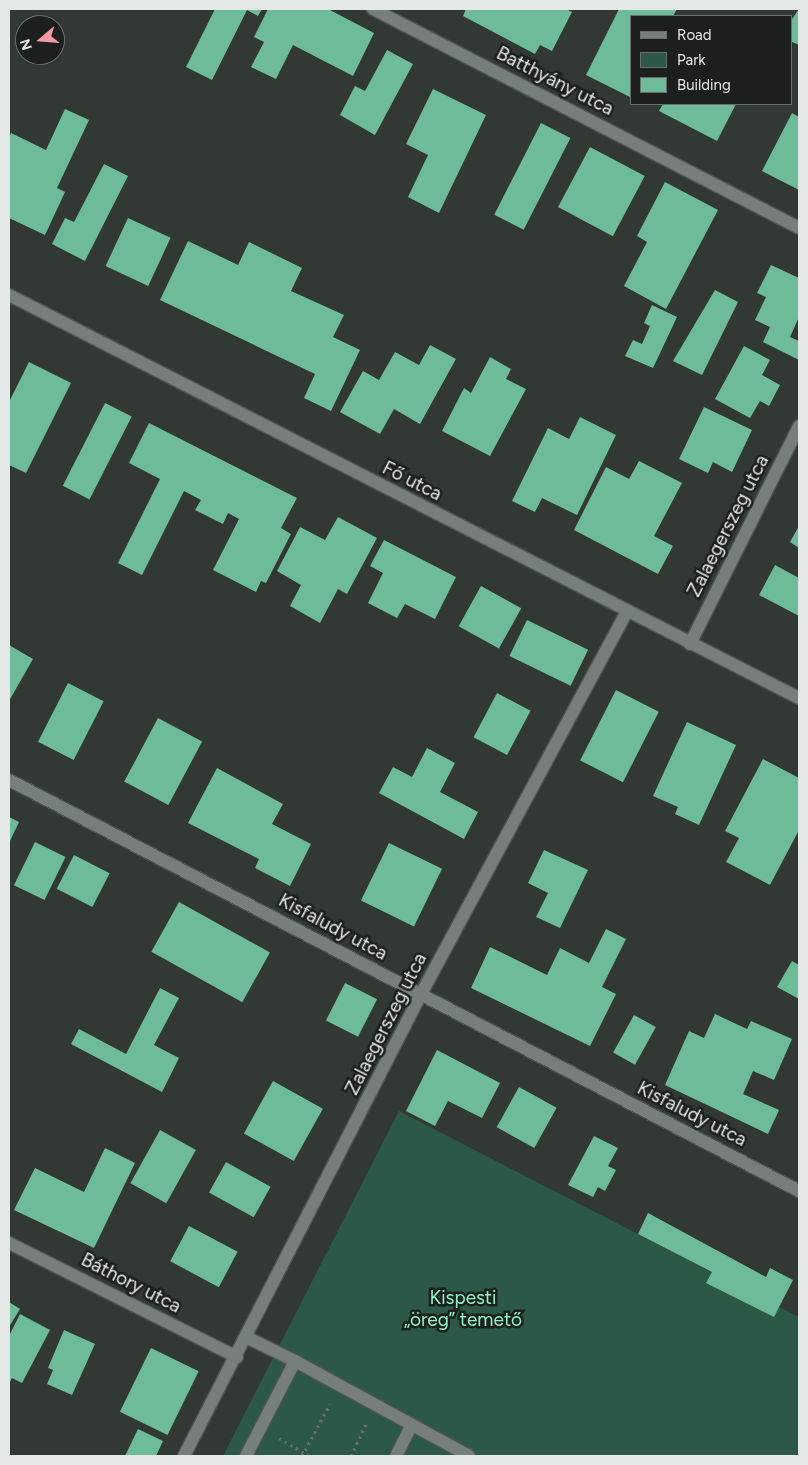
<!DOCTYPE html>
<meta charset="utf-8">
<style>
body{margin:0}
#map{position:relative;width:808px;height:1465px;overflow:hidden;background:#323935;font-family:Figtree,sans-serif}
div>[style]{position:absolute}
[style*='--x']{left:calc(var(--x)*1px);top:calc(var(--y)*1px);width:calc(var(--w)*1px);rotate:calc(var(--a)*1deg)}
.green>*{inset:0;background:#2c5945}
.building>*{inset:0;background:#6dbb98;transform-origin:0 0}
.path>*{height:3px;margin-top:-1.5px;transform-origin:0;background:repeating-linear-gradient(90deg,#686e6b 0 2.5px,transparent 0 6.5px)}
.roads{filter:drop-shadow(1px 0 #4f5451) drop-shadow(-1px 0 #4f5451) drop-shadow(0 1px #4f5451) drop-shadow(0 -1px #4f5451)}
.minor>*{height:12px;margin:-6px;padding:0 6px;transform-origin:6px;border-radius:6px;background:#777f7b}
span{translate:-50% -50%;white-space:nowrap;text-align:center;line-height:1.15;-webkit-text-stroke:5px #1c1f1e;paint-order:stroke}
.street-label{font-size:19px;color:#e4e8e6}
.park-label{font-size:19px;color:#88f6c5}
.frame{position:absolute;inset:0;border:10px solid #e4e8e6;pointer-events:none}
.legend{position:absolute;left:630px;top:15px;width:162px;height:90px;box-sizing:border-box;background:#1c1f1e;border:1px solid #6c6f6e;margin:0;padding:6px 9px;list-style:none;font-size:15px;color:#e4e8e6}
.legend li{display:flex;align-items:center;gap:10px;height:25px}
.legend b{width:25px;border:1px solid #6c6f6e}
.north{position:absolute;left:15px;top:15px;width:50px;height:50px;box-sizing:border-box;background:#1c1f1e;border:1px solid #6c6f6e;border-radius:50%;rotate:252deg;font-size:14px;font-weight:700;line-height:20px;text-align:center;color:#e4e8e6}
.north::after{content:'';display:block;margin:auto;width:18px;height:22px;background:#f49aa3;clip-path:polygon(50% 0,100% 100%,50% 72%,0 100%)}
</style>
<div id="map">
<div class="green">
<div style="clip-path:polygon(399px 1111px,799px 1317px,799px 1456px,223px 1456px)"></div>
</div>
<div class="building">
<div style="clip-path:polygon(215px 9px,262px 9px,258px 16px,247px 10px,212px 80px,186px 67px)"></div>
<div style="clip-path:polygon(268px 9px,328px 9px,374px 33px,353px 76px,293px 45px,276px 79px,251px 67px,264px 42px,254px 37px)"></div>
<div style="clip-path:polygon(466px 9px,566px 9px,572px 12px,552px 51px,540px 45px,535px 54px,463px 16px)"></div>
<div style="clip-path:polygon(619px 9px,677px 9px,673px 16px,632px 16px,632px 98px,586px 75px)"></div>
<div style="clip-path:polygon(799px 9px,799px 45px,792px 42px,792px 19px)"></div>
<div style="clip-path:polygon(387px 50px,413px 64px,375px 135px,340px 115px,355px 86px,365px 91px)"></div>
<div style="clip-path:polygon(433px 89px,486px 115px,439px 213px,408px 197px,428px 155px,406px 144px)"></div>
<div style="clip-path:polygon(663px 104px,736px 104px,717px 141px,659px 111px)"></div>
<div style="clip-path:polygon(65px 109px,89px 120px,57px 188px,65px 192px,45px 235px,9px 218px,9px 138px,11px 133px,46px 150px)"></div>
<div style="clip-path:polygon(792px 113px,799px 117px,799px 190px,762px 171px)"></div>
<div style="left:541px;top:123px;width:33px;height:103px;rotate:27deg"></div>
<div style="left:590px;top:147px;width:62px;height:68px;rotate:28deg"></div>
<div style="clip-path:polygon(104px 164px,128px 176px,85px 261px,52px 244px,65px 218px,74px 222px)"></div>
<div style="clip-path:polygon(665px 182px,718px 210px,666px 309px,624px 286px,647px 242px,637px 236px)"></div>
<div style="left:128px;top:218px;width:47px;height:53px;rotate:25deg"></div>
<div style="clip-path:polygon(188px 241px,238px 265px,249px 242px,302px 268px,291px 291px,344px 315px,333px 337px,360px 350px,331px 411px,304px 398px,315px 374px,160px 300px)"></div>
<div style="clip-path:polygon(771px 265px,799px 278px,799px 317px,790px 337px,799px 341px,799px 360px,763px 342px,770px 327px,755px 320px,766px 297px,757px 293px)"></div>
<div style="clip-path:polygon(715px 290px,738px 302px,702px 375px,673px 361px)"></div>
<div style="clip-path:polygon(652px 305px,677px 317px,653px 368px,625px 356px,633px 340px,642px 344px,650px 326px,644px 323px)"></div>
<div style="clip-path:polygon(430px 345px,456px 359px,420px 424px,394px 409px,380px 434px,340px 412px,363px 371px,379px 380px,395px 352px,419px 365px)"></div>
<div style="clip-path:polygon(744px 346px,770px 360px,762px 375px,780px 385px,769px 406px,760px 401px,750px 418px,715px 399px)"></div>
<div style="clip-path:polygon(490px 357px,511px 369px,506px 379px,526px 389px,490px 456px,442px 431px,464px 388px,471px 393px)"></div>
<div style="clip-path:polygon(29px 362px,71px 383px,26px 473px,9px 465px,9px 402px)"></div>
<div style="left:105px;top:403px;width:30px;height:93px;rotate:27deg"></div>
<div style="clip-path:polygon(704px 407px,752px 430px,732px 472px,713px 462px,708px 473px,679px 459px)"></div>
<div style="clip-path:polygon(580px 417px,616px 435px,577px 515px,542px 498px,535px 512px,512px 501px,548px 428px,569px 439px)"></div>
<div style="clip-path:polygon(149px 423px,297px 498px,281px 528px,291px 534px,266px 583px,261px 581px,256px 592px,213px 570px,239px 519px,228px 513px,223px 524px,195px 510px,201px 500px,184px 491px,142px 575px,118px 563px,160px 479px,129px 463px)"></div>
<div style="clip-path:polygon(639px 461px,682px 483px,654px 536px,673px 546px,658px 574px,574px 530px,606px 467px,629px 479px)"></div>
<div style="clip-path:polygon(338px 517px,377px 538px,347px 594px,338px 589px,320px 623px,290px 606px,301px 585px,277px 571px,300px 527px,325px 540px)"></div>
<div style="clip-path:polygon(799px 526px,799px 548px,790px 542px)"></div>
<div style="clip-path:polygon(384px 540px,456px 577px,435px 619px,405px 604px,397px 618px,368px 603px,383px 573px,370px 566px)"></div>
<div style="clip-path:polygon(775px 565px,799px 578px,799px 616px,759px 595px)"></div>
<div style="left:481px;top:586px;width:46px;height:46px;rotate:29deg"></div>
<div style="left:527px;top:620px;width:68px;height:40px;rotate:26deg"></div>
<div style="clip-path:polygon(9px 645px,33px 659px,9px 701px)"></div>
<div style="left:68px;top:683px;width:40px;height:66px;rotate:27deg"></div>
<div style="left:616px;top:690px;width:48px;height:79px;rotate:27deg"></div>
<div style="left:497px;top:693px;width:38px;height:50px;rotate:28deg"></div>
<div style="left:158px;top:718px;width:50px;height:72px;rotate:28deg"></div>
<div style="clip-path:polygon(687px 722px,736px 745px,699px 825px,675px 814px,678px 807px,653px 796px)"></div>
<div style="clip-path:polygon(427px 748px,455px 763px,440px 792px,478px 812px,464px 839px,379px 793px,393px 767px,412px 777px)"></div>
<div style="clip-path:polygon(763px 759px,799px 778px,799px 830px,770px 885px,726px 862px,739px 838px,725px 831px)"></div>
<div style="clip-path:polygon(217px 768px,283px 804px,272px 824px,311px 844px,290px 886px,255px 868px,259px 859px,188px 823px)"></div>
<div style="clip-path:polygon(9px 817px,19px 822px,9px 843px)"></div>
<div style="left:35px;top:842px;width:34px;height:48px;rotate:26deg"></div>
<div style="left:389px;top:843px;width:59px;height:64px;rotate:26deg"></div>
<div style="clip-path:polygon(544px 850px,588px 870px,560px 928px,536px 917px,548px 893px,528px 883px)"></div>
<div style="left:74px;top:855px;width:40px;height:38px;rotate:27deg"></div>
<div style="left:179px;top:902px;width:104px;height:57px;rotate:29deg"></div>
<div style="clip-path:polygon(606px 929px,626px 939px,602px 987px,616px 994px,590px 1046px,471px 988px,490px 947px,547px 975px,560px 948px,589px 963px)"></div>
<div style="clip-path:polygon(792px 961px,799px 965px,799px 999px,777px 987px)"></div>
<div style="left:345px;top:983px;width:36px;height:42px;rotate:27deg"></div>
<div style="clip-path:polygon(160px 988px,179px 998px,154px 1045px,179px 1058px,162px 1092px,71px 1044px,79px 1029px,126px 1054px)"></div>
<div style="clip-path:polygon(715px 1014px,747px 1029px,751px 1021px,792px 1039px,774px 1080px,753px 1071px,743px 1094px,779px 1110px,768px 1134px,665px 1085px,689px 1031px,704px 1038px)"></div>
<div style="left:634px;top:1015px;width:25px;height:43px;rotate:29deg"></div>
<div style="clip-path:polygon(437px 1050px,500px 1083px,482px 1118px,448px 1101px,435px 1126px,406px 1111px)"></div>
<div style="left:273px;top:1081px;width:57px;height:60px;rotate:29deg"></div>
<div style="left:519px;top:1087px;width:43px;height:46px;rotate:29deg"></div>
<div style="left:160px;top:1130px;width:41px;height:61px;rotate:29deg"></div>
<div style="clip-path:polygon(594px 1136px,618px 1148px,608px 1166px,616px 1170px,605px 1191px,598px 1187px,593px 1197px,568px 1185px)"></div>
<div style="clip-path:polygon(105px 1148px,135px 1163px,94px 1248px,14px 1210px,35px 1168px,84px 1192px)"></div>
<div style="left:226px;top:1162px;width:51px;height:35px;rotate:29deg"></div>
<div style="clip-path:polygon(648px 1213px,766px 1277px,770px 1268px,793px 1280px,774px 1317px,706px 1283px,712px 1272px,638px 1234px)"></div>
<div style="left:189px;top:1226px;width:55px;height:40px;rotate:28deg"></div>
<div style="clip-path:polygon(9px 1302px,20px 1309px,9px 1327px)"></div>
<div style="clip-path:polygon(20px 1314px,50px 1330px,22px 1383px,12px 1378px,9px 1384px,9px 1336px)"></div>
<div style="clip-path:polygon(64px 1330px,95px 1344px,72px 1395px,47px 1384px,53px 1370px,48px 1368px)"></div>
<div style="left:151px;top:1348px;width:53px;height:71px;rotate:26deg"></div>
<div style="clip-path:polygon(138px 1429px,163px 1441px,156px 1456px,125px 1456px)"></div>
</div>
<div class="path">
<div style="--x:279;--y:1438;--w:35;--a:31"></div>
<div style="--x:302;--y:1456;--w:59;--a:-61.7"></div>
<div style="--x:351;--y:1456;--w:35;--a:-65"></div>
</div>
<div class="roads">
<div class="minor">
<div style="--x:373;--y:9;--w:479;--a:27.2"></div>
<div style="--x:9;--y:295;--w:887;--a:27.03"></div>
<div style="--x:690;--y:644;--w:244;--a:-63.4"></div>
<div style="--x:9;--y:780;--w:891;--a:27.49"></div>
<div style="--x:9;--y:1243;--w:255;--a:26.6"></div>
<div style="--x:248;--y:1338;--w:52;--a:26.1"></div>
<div style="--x:184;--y:1456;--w:519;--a:-62.84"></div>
<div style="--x:421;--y:994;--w:434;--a:-61.7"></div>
<div style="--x:246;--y:1456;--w:107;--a:-62.7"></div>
<div style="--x:295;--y:1361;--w:198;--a:28.6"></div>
<div style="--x:396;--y:1456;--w:35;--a:-63"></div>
</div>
</div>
<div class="street-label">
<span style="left:555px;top:81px;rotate:27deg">Batthyány utca</span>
<span style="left:412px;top:481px;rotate:27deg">Fő utca</span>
<span style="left:728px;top:526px;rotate:-63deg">Zalaegerszeg utca</span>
<span style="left:333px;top:927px;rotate:28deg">Kisfaludy utca</span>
<span style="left:386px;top:1024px;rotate:-63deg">Zalaegerszeg utca</span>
<span style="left:692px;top:1114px;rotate:27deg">Kisfaludy utca</span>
<span style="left:131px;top:1283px;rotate:27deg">Báthory utca</span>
</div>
<div class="park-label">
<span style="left:463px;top:1309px">Kispesti<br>„öreg” temető</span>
</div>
<div class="frame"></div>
<ul class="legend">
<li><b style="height:6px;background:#777f7b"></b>Road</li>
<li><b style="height:14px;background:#2c5945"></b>Park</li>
<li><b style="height:14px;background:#6dbb98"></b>Building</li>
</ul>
<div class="north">N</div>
</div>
